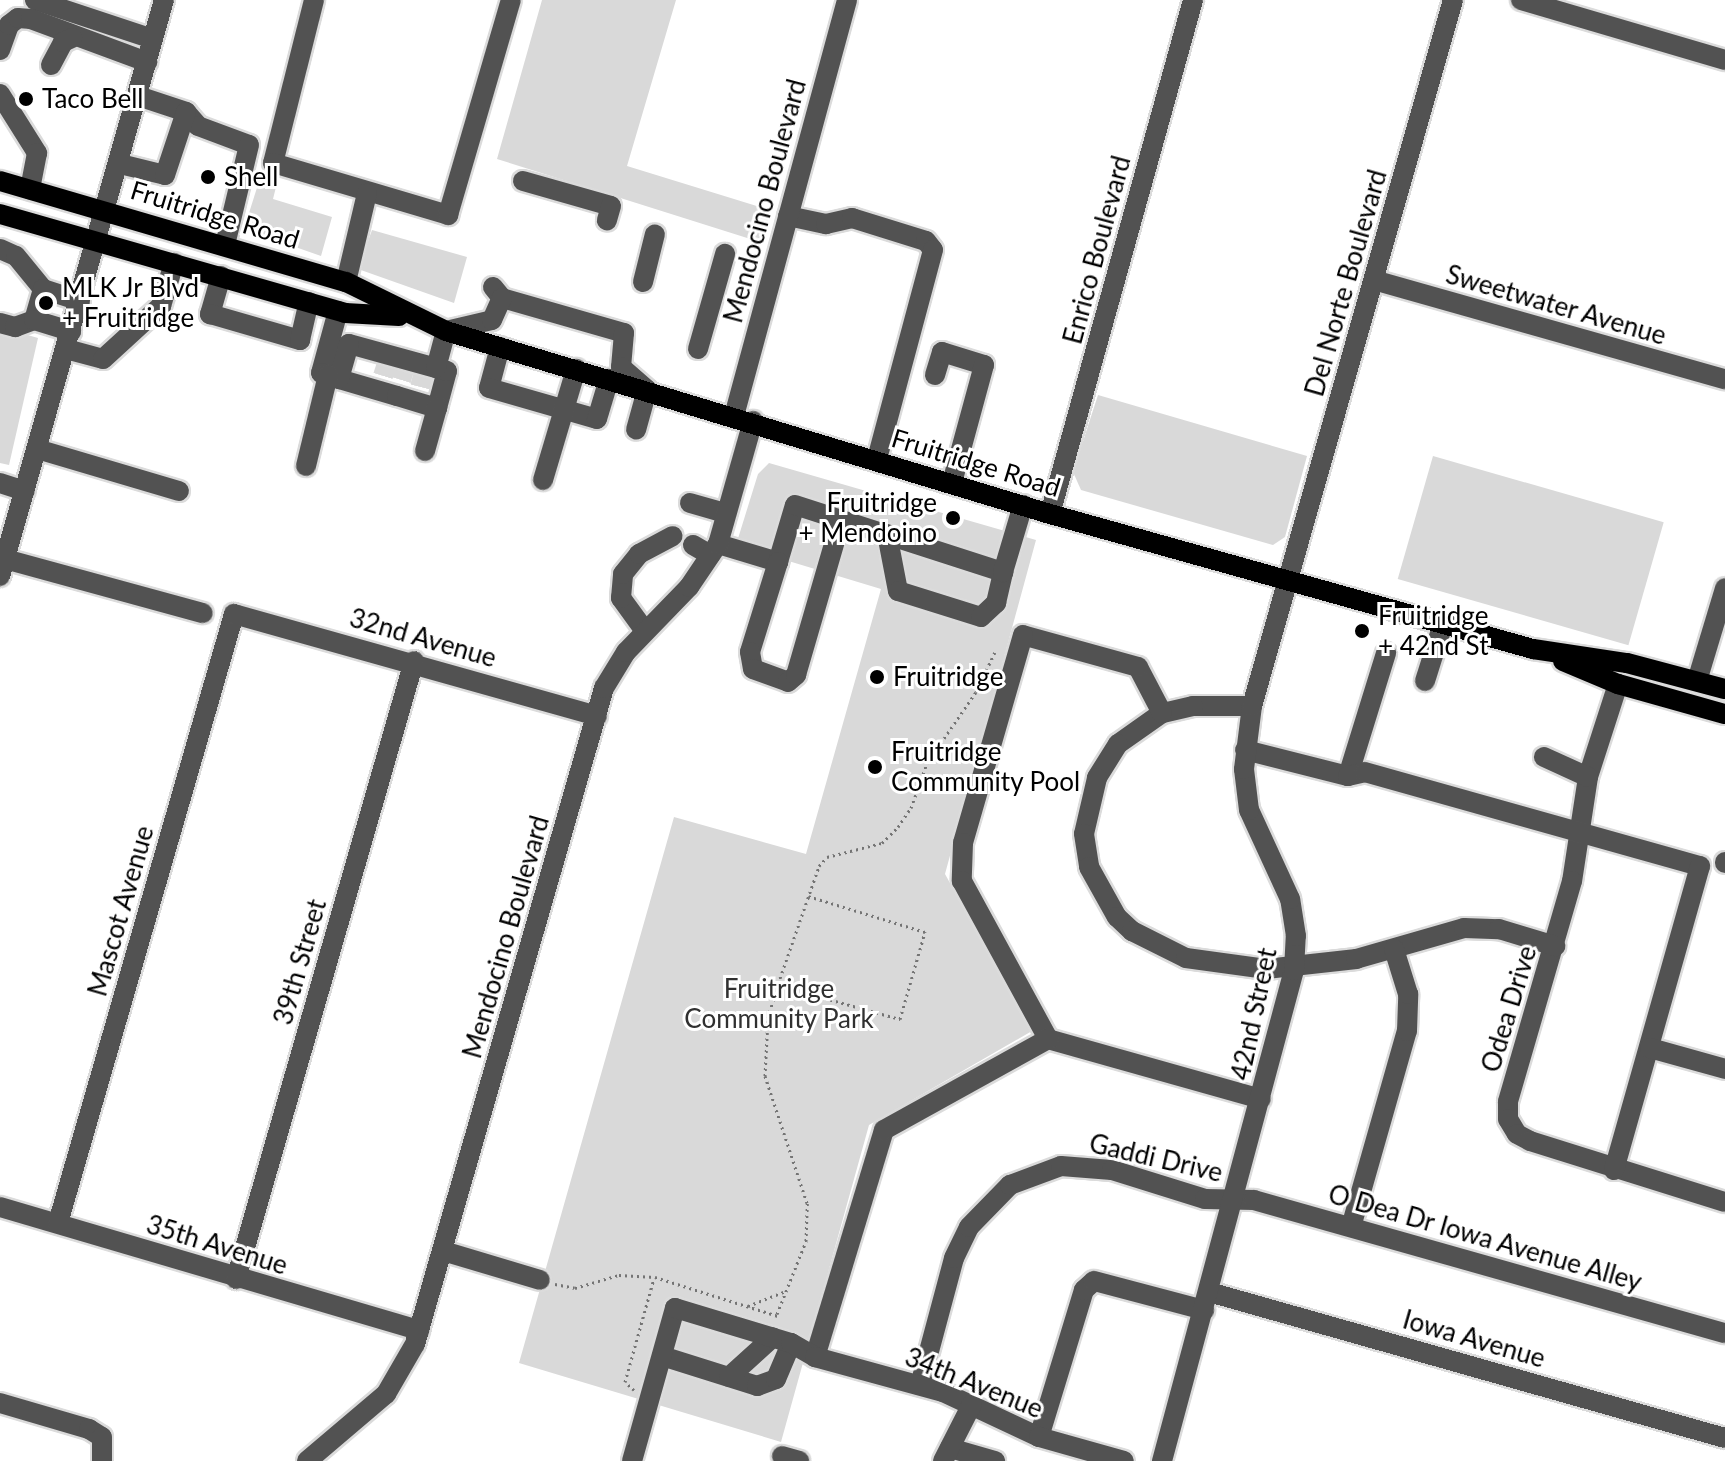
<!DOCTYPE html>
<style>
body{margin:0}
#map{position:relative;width:1725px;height:1461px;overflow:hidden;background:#fff;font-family:Lato,sans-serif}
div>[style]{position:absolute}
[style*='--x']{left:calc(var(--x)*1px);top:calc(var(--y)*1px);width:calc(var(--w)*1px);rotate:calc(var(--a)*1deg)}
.green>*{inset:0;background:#d9d9d9;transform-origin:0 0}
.minor-tunnel>*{height:20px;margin-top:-10px;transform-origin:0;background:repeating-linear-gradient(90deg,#d9d9d9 0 20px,transparent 0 30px)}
.path>*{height:3px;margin-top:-1.5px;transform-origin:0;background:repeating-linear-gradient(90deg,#747474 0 2px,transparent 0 6px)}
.roads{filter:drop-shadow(2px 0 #dbdbdb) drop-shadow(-2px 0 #dbdbdb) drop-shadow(0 2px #dbdbdb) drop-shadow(0 -2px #dbdbdb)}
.minor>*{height:20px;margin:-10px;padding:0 10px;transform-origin:10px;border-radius:10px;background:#525252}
.major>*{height:20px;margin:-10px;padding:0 10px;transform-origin:10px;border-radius:10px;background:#000}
.dots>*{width:22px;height:22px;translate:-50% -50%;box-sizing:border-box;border:4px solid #fff;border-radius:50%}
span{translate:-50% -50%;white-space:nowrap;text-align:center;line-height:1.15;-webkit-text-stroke:6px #fff;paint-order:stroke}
.poi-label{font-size:26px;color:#000}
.left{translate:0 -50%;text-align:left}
.right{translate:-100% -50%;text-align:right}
.street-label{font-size:26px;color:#000}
.park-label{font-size:26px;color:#303030}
</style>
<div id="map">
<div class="green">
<div style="clip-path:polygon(542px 0,676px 0,627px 166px,770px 210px,763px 243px,497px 159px)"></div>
<div style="clip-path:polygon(260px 178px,277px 183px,273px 199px,332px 217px,321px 256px,244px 229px)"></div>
<div style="clip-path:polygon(372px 230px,467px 257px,454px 303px,358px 269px)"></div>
<div style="clip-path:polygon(0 327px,38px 338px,9px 465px,0 463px)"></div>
<div style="clip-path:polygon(1098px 395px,1307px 456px,1285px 537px,1273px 545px,1081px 490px,1073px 472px)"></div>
<div style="left:1433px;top:456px;width:240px;height:128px;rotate:16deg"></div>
<div style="clip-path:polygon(769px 463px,1036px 540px,945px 874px,1032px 1031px,869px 1125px,781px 1442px,519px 1363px,674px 817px,806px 854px,881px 589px,736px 545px,758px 474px)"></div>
</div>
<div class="minor-tunnel">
<div style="--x:383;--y:376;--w:16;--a:-72"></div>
<div style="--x:401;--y:380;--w:14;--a:-73"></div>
<div style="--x:420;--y:387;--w:16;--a:-75"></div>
</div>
<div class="path">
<div style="--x:778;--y:985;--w:127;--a:15.6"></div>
<div style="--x:900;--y:1019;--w:91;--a:-74"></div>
<div style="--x:925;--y:932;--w:122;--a:-162.9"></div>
<div style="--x:555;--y:1284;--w:20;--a:11"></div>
<div style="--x:575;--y:1288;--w:46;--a:-16.5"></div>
<div style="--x:619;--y:1275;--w:36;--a:3"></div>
<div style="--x:655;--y:1277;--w:129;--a:17.6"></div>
<div style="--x:748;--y:1306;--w:41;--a:-21.5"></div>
<div style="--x:777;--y:1314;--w:79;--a:-68.3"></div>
<div style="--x:806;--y:1241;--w:38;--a:-88"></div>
<div style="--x:807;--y:1203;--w:134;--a:-108.3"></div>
<div style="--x:765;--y:1076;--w:58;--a:-87"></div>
<div style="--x:768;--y:1018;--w:35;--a:-74"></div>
<div style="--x:778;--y:984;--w:125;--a:-70.8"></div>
<div style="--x:819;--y:866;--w:12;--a:-48"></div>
<div style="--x:827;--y:857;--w:57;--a:-14.3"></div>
<div style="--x:882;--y:843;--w:23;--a:-45"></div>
<div style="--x:898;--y:827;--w:23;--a:-56"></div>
<div style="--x:911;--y:808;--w:48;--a:-70.4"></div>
<div style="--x:927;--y:763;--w:86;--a:-55.4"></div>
<div style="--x:976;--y:692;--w:44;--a:-64.6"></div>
<div style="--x:634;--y:1390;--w:12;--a:-138"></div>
<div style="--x:625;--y:1382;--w:108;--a:-74.4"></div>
</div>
<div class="roads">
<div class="minor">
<div style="--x:35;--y:0;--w:124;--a:18.3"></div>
<div style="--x:314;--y:0;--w:168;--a:104.1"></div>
<div style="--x:273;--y:163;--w:183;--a:16.5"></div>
<div style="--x:448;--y:215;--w:224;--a:-73.7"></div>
<div style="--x:1521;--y:0;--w:213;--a:16.4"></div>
<div style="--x:0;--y:50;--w:27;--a:-70"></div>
<div style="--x:9;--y:25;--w:11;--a:-38"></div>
<div style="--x:18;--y:18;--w:13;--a:4"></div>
<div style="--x:31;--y:19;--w:124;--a:20.3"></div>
<div style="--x:51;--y:65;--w:26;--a:-62"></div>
<div style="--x:63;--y:42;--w:10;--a:-24"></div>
<div style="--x:0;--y:94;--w:70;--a:57.9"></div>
<div style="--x:37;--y:153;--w:37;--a:101"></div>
<div style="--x:138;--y:96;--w:51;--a:18.4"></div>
<div style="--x:186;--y:112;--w:18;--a:49"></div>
<div style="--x:198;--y:126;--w:54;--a:20.4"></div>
<div style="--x:249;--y:145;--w:103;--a:103.5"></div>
<div style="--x:120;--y:164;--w:46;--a:13.7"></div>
<div style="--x:165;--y:175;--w:66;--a:-71.6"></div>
<div style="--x:523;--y:181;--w:91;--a:15.9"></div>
<div style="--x:611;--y:206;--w:15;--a:106"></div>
<div style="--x:788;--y:216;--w:39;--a:12"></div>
<div style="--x:826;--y:224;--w:27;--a:-13"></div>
<div style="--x:852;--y:218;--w:77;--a:17.3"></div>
<div style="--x:926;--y:241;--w:11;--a:52"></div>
<div style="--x:933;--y:250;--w:216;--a:105"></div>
<div style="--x:0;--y:249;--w:17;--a:24"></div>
<div style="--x:16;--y:256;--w:43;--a:50.7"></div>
<div style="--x:43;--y:289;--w:32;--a:106"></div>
<div style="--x:221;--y:276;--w:40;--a:106"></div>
<div style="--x:210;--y:314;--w:94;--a:16.1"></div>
<div style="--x:300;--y:340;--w:39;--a:-77"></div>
<div style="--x:1374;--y:280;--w:365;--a:15.8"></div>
<div style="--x:346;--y:282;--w:91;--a:-76.7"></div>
<div style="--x:643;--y:282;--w:49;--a:-76"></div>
<div style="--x:493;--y:287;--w:14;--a:51"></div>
<div style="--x:502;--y:298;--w:127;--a:16"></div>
<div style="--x:624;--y:333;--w:34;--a:95"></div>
<div style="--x:621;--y:367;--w:35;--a:41"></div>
<div style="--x:647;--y:390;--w:41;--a:105.4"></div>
<div style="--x:43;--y:289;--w:39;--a:18"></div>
<div style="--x:338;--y:311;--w:64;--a:105.3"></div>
<div style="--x:321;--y:373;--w:7;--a:16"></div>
<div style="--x:328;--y:375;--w:12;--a:20"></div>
<div style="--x:339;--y:379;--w:60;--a:16.3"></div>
<div style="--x:397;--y:396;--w:42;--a:16.7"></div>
<div style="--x:437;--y:408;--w:38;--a:-75"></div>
<div style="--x:447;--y:371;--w:102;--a:-164.6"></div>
<div style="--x:349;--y:344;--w:36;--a:106"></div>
<div style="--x:0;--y:323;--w:16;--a:15"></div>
<div style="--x:15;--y:327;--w:20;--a:-20"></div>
<div style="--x:34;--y:320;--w:39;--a:17"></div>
<div style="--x:500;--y:347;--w:42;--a:105"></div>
<div style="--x:489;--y:388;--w:112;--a:16"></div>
<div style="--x:597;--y:419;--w:42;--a:-73.3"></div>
<div style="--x:66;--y:349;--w:38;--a:15"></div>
<div style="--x:103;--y:359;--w:79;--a:-42.4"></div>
<div style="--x:161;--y:306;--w:45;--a:-73.2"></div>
<div style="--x:698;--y:349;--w:99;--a:-74.1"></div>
<div style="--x:436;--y:368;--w:38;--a:-75"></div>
<div style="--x:446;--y:331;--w:47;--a:-13.4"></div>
<div style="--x:492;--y:320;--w:24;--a:-66"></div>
<div style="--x:935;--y:375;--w:24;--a:-73"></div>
<div style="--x:942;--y:352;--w:44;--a:17.2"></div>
<div style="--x:984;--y:365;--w:122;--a:105.2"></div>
<div style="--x:734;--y:416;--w:431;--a:-74.8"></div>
<div style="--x:37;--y:449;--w:148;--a:16.5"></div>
<div style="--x:425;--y:451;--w:45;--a:-74.4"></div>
<div style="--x:306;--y:466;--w:94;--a:-76.4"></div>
<div style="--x:543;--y:480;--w:116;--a:-73.4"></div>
<div style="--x:0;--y:483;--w:26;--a:18"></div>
<div style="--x:690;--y:503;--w:36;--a:16"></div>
<div style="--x:1050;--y:514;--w:534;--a:-74.45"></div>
<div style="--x:887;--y:534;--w:58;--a:79.1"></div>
<div style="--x:898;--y:591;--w:87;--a:17.4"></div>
<div style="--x:981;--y:617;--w:21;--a:-43"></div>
<div style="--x:996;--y:603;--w:32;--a:-77"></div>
<div style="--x:718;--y:544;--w:63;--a:16.7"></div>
<div style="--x:778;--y:562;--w:59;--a:-73.4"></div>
<div style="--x:795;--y:505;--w:219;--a:17.9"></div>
<div style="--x:1003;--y:572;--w:70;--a:-73.4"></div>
<div style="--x:693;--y:545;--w:20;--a:30"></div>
<div style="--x:5;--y:559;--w:205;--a:15.3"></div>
<div style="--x:778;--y:562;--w:94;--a:107.3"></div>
<div style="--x:750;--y:652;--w:17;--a:80"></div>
<div style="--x:753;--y:669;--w:37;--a:20"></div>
<div style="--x:788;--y:682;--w:11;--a:-41"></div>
<div style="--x:796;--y:675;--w:161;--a:-73.8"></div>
<div style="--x:0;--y:576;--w:599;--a:-74.11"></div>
<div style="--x:645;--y:631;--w:41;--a:-126"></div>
<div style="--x:621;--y:598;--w:24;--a:-85"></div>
<div style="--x:623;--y:574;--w:26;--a:-51"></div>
<div style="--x:639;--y:554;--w:38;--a:-28"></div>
<div style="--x:1425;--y:681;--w:60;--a:-72.5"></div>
<div style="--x:1697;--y:681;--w:97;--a:-73.2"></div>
<div style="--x:1618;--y:684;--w:98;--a:107.9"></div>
<div style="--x:1588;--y:777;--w:105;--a:98.7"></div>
<div style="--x:1572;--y:881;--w:230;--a:106.2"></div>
<div style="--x:1508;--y:1102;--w:17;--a:90"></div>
<div style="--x:1508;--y:1119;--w:17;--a:59"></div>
<div style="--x:1517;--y:1134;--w:15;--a:28"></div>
<div style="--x:1530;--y:1141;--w:204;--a:17.4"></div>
<div style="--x:1252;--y:706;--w:59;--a:180"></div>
<div style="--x:1193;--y:706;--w:32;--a:167"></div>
<div style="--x:1162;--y:713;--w:54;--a:144.8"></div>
<div style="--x:1118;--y:744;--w:40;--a:122"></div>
<div style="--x:1097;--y:778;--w:57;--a:103.1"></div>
<div style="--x:1084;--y:834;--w:33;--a:81"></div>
<div style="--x:1089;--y:867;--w:57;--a:60.8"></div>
<div style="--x:1117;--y:917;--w:21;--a:43"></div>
<div style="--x:1132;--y:931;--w:60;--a:26.6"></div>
<div style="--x:1186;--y:958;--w:81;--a:7.8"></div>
<div style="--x:1266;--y:969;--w:91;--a:-6.3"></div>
<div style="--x:1356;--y:959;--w:112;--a:-16"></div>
<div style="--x:1464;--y:928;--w:35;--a:2"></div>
<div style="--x:1499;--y:929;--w:59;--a:16.9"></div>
<div style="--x:1162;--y:713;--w:52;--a:-117.6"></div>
<div style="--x:1138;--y:667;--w:119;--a:-164.5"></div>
<div style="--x:1023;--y:635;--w:216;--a:106.1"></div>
<div style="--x:963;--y:843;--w:38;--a:92"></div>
<div style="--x:962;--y:881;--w:180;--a:61.4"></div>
<div style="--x:1048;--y:1039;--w:221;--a:15.7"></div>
<div style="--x:1245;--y:750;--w:106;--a:14.2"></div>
<div style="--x:1348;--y:776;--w:129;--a:-72.8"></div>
<div style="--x:1544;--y:757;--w:48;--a:24.4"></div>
<div style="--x:1348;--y:776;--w:17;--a:-13"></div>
<div style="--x:1365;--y:772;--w:348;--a:15.7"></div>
<div style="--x:1700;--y:866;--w:316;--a:105.8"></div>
<div style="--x:1725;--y:863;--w:1;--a:-90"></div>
<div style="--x:1650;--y:1048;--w:78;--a:15.6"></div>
<div style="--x:0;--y:1207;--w:437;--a:16.4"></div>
<div style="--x:58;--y:1223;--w:634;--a:-73.88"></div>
<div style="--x:234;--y:614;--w:377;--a:15.7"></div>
<div style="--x:1351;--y:1227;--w:204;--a:-74.1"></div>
<div style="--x:1407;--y:1031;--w:37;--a:-88"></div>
<div style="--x:1408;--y:994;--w:47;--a:-107.3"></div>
<div style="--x:443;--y:1251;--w:101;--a:16.6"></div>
<div style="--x:236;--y:1279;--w:643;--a:-73.93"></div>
<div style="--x:1209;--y:1292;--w:536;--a:15.8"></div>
<div style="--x:662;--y:1356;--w:100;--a:17.5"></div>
<div style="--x:757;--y:1386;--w:20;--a:-20"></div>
<div style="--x:776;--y:1379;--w:39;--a:-67"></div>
<div style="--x:815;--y:1357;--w:237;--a:-73.1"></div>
<div style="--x:884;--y:1130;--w:188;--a:-29"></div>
<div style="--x:729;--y:1377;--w:59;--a:-42.3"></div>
<div style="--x:920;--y:1385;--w:131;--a:-75"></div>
<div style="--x:954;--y:1258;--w:34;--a:-64"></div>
<div style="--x:969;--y:1227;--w:59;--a:-45.7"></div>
<div style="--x:1010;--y:1185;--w:54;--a:-20.4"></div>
<div style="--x:1061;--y:1166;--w:51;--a:4.5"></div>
<div style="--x:1112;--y:1170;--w:97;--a:17.3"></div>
<div style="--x:1205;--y:1199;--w:49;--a:1.2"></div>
<div style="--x:1254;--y:1200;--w:489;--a:15.8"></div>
<div style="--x:0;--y:1403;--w:93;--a:16.3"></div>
<div style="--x:89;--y:1429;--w:15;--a:32"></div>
<div style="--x:102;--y:1437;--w:24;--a:90"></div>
<div style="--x:1039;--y:1437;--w:154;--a:-73"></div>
<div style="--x:1084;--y:1290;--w:13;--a:-42"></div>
<div style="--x:1094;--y:1281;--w:114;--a:14.8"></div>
<div style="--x:950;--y:1448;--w:47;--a:16.1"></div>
<div style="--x:782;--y:1456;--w:18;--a:16"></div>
<div style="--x:307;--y:1461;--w:104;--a:-40.3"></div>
<div style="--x:386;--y:1394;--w:58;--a:-59.9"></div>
<div style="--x:415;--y:1344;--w:683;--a:-73.93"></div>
<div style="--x:604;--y:688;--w:42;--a:-58.6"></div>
<div style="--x:626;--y:652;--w:91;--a:-45.9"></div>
<div style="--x:689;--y:587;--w:52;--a:-56"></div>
<div style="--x:718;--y:544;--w:128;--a:-74.1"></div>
<div style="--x:632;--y:1461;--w:159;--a:-74.3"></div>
<div style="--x:675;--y:1308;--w:121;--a:16.8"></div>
<div style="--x:791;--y:1343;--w:28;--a:30"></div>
<div style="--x:815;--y:1357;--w:133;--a:15.3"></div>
<div style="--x:943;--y:1392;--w:106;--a:25.1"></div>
<div style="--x:1039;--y:1437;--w:88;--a:15.8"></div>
<div style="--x:943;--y:1461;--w:64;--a:-63"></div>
<div style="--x:1162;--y:1461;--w:508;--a:-74.95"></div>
<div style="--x:1294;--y:970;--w:34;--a:-87"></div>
<div style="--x:1296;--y:936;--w:37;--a:-99"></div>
<div style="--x:1290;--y:899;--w:98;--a:-114.7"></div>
<div style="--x:1249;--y:810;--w:41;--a:-97"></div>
<div style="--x:1244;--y:769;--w:64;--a:-82.8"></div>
<div style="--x:1252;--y:706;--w:734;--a:-74.11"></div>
</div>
<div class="major">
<div style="--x:0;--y:181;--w:360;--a:16.3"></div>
<div style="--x:346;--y:282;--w:111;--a:26.1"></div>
<div style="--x:446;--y:331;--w:631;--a:16.86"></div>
<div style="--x:1050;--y:514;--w:502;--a:15.62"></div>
<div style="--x:1533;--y:649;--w:95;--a:8.5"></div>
<div style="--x:1627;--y:663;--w:101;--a:14.9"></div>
<div style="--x:0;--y:214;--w:359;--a:16"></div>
<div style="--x:345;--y:313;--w:54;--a:3.2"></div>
<div style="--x:1563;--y:661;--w:60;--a:22.7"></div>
<div style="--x:1618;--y:684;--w:111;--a:15.7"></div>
</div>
</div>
<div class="dots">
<div style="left:26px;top:99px;background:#000"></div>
<div style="left:208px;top:177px;background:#000"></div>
<div style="left:46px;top:303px;background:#000"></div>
<div style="left:953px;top:518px;background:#000"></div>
<div style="left:1362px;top:631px;background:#000"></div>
<div style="left:877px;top:677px;background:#000"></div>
<div style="left:875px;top:767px;background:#000"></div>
</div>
<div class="poi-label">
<span class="left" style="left:42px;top:99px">Taco Bell</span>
<span class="left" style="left:224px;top:177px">Shell</span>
<span class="left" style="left:62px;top:303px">MLK Jr Blvd<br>+ Fruitridge</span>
<span class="right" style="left:937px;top:518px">Fruitridge<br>+ Mendoino</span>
<span class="left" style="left:1378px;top:631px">Fruitridge<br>+ 42nd St</span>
<span class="left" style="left:893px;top:677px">Fruitridge</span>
<span class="left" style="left:891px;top:767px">Fruitridge<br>Community Pool</span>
</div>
<div class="street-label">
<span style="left:765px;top:201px;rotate:-75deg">Mendocino Boulevard</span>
<span style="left:215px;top:215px;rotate:17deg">Fruitridge Road</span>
<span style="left:1097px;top:250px;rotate:-75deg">Enrico Boulevard</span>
<span style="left:1346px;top:283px;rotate:-74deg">Del Norte Boulevard</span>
<span style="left:1556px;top:305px;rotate:16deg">Sweetwater Avenue</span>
<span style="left:976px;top:463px;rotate:17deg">Fruitridge Road</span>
<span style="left:423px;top:638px;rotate:16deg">32nd Avenue</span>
<span style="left:121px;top:911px;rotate:-74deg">Mascot Avenue</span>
<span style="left:506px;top:937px;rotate:-74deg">Mendocino Boulevard</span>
<span style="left:300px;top:962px;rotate:-74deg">39th Street</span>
<span style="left:1509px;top:1009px;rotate:-73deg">Odea Drive</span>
<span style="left:1254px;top:1014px;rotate:-78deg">42nd Street</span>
<span style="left:1156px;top:1158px;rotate:13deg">Gaddi Drive</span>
<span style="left:1485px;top:1238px;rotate:16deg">O Dea Dr Iowa Avenue Alley</span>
<span style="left:217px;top:1245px;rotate:17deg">35th Avenue</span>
<span style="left:1474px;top:1339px;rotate:16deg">Iowa Avenue</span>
<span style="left:974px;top:1383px;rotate:22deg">34th Avenue</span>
</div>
<div class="park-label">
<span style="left:779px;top:1004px">Fruitridge<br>Community Park</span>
</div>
</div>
